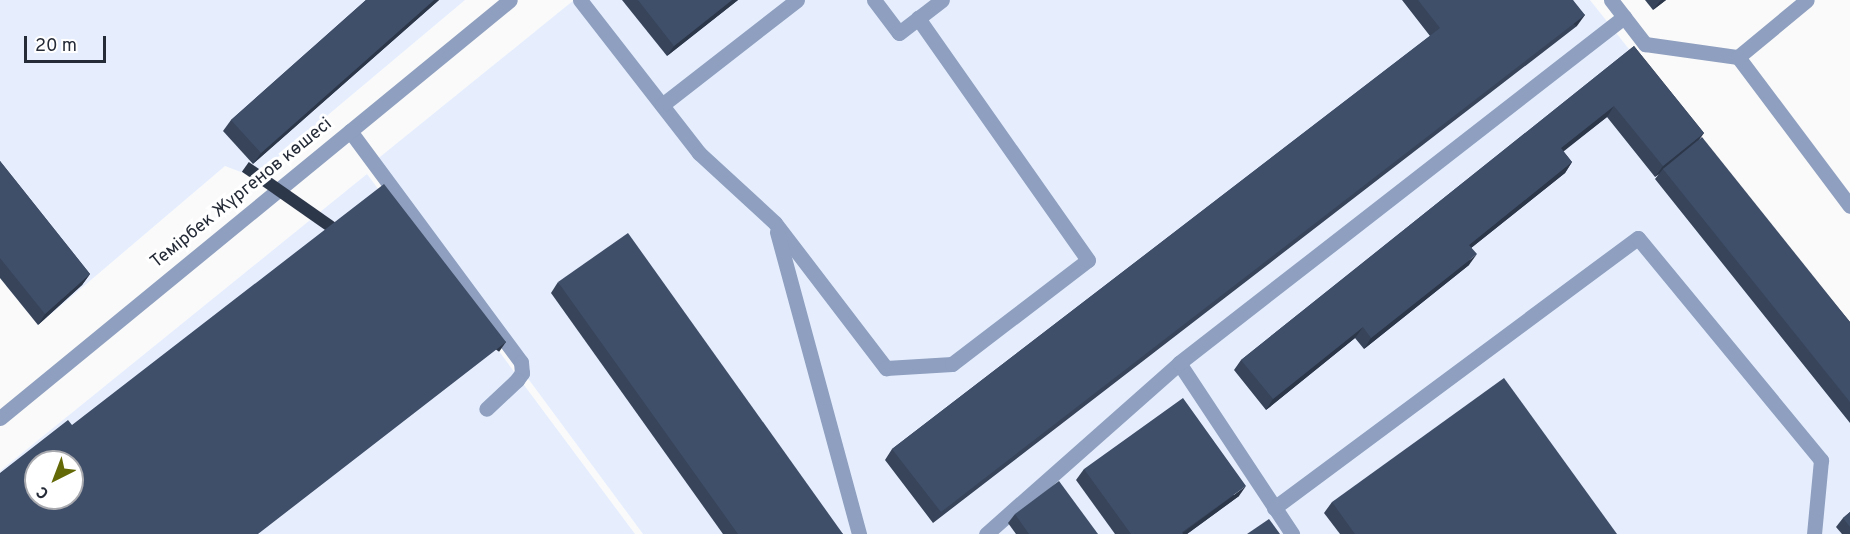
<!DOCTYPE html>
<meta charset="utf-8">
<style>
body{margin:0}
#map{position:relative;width:1850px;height:534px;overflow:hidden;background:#fafafa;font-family:Overpass,sans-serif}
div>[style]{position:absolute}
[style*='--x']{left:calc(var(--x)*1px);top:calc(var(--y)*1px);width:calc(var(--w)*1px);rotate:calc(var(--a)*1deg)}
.built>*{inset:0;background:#e6eefe}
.service>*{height:15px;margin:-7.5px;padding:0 7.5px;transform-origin:7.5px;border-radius:7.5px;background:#8e9fbf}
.minor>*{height:15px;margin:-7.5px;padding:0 7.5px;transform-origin:7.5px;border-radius:7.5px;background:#8e9fbf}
.wall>*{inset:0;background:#37445a}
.shaded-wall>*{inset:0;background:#2d374a;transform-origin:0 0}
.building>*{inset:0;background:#404f69}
span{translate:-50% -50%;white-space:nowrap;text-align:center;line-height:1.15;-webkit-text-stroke:6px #fff;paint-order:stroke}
.street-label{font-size:18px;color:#252b37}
.north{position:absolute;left:24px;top:450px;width:60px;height:60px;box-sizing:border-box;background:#fff;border:2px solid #a8aaaf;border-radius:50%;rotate:222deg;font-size:16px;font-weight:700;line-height:24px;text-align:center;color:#252b37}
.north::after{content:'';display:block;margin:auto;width:21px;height:27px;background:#646908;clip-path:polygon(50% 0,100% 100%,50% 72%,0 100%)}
.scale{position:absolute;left:24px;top:36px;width:82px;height:27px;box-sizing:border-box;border:3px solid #252b37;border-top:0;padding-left:8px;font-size:18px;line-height:21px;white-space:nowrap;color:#252b37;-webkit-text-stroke:4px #fff;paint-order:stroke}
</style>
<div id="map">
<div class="built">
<div style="clip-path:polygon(0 0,465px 0,254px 177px,225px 166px,38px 325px,0 278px)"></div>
<div style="clip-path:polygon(574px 0,1590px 0,1850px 327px,1850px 534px,643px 534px,370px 165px)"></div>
<div style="clip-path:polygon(evenodd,367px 174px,635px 534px,0 534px,0 471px,367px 174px,36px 462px,72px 462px,72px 498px,36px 498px,36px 462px)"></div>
</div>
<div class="service">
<div style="--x:580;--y:0;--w:194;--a:52.1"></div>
<div style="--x:699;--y:153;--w:103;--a:42.6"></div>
<div style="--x:775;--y:223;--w:183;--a:52.6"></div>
<div style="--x:886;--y:368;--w:66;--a:-3.5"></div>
<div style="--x:952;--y:364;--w:171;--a:-37.4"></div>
<div style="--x:1088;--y:260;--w:296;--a:-125.1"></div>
<div style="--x:874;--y:0;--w:41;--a:52.9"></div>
<div style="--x:899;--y:33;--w:54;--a:-37.5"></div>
<div style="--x:662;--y:105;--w:171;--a:-37.9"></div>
<div style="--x:350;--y:131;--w:287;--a:53.5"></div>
<div style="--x:521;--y:362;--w:11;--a:85"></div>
<div style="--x:522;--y:373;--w:9;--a:126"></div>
<div style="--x:517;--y:380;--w:42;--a:136.9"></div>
<div style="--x:777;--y:232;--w:313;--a:74.8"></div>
<div style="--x:1179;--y:363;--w:205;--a:56.5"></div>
<div style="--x:1274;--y:508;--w:453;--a:-36.6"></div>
<div style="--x:1638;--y:238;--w:288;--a:50.5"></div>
<div style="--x:1821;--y:460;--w:74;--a:95.4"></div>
<div style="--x:986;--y:534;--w:258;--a:-41.5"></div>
<div style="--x:1179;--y:363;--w:564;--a:-37.87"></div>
</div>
<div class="minor">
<div style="--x:1611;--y:0;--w:56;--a:52.3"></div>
<div style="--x:1645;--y:44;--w:94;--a:8"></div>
<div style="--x:1738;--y:57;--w:186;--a:53.1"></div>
<div style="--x:1738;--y:57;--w:89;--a:-39.6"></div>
<div style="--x:0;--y:418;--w:659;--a:-39.34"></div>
</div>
<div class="wall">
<div style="clip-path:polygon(366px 0,439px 0,253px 164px,223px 131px,231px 120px)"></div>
<div style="clip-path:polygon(622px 0,738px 0,667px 56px)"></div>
<div style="clip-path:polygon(1402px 0,1573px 0,1577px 26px,933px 523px,885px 460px,892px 449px,1430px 36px)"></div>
<div style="clip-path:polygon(1645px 0,1666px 0,1653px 10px)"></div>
<div style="clip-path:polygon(1634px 46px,1704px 133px,1699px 139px,1850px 322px,1850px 423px,1655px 179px,1659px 174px,1655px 177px,1607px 117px,1563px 151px,1572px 162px,1565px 173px,1471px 248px,1469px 265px,1364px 349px,1355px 338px,1266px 410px,1234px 370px,1241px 360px)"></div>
<div style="clip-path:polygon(0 161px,90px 274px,82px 285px,38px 325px,0 278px)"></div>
<div style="clip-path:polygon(558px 282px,843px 534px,723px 534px,551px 293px)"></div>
<div style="clip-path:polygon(1084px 469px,1239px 496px,1187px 534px,1115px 534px,1076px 480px)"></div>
<div style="clip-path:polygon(1332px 502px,1617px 534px,1340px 534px,1324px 513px)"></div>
<div style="clip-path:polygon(1850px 512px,1850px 534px,1842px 534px,1836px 527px,1843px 518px)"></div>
<div style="clip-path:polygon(1015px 514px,1098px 534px,1016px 534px,1008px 523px)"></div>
</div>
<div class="shaded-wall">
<div style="clip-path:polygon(434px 0,439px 0,253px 164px,261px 153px)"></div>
<div style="clip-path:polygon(732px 0,738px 0,667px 56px,674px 46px)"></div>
<div style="clip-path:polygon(1662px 0,1666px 0,1653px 10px,1660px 1px)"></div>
<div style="left:1585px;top:15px;width:14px;height:813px;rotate:126deg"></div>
<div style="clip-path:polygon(1614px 106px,1607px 117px,1554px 159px,1561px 148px)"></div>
<div style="clip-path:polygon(1704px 133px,1696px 144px,1663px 169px,1659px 174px,1655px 177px,1663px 166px)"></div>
<div style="clip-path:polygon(1572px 162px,1565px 173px,1461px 256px,1469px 245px)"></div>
<div style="clip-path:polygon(1477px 254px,1469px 265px,1364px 349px,1371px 338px)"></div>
<div style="clip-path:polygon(90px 274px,82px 285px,38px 325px,45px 314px)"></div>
<div style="clip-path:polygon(1363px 327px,1355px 338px,1266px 410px,1273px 399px)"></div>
<div style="left:506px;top:342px;width:12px;height:314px;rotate:125deg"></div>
<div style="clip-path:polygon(1246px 486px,1239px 496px,1187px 534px,1181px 534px)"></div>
</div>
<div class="building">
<div style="clip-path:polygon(366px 0,434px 0,261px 153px,231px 120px)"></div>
<div style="clip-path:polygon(638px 0,732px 0,674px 46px)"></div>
<div style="clip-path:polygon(1418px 0,1573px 0,1585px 15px,941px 512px,892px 449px,1440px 28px)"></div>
<div style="clip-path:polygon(1634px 46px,1704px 133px,1663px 166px,1614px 106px,1561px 148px,1572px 162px,1469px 245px,1477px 254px,1371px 338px,1363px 327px,1273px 399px,1241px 360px)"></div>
<div style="clip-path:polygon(1702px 137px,1850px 322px,1850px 402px,1663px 169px)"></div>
<div style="clip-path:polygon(0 161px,90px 274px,45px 314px,0 258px)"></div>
<div style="clip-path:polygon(evenodd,384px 184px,506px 342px,258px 534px,0 534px,0 473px,68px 420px,72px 425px,384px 184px,36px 462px,72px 462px,72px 498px,36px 498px,36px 462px)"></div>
<div style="clip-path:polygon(628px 233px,843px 534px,738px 534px,558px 282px)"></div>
<div style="clip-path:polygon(1504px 378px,1617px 534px,1355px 534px,1332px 502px)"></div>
<div style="clip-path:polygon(1183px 398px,1246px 486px,1182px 532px,1183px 534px,1131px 534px,1084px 469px)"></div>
<div style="clip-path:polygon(1059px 481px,1098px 534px,1029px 534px,1015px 514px)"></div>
<div style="clip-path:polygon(1850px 512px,1850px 527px,1843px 518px)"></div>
<div style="clip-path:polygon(1269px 519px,1280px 534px,1247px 534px)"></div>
</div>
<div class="street-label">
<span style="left:242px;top:194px;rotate:-39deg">Темірбек Жүргенов көшесі</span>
</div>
<div class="north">С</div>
<div class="scale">20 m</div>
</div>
